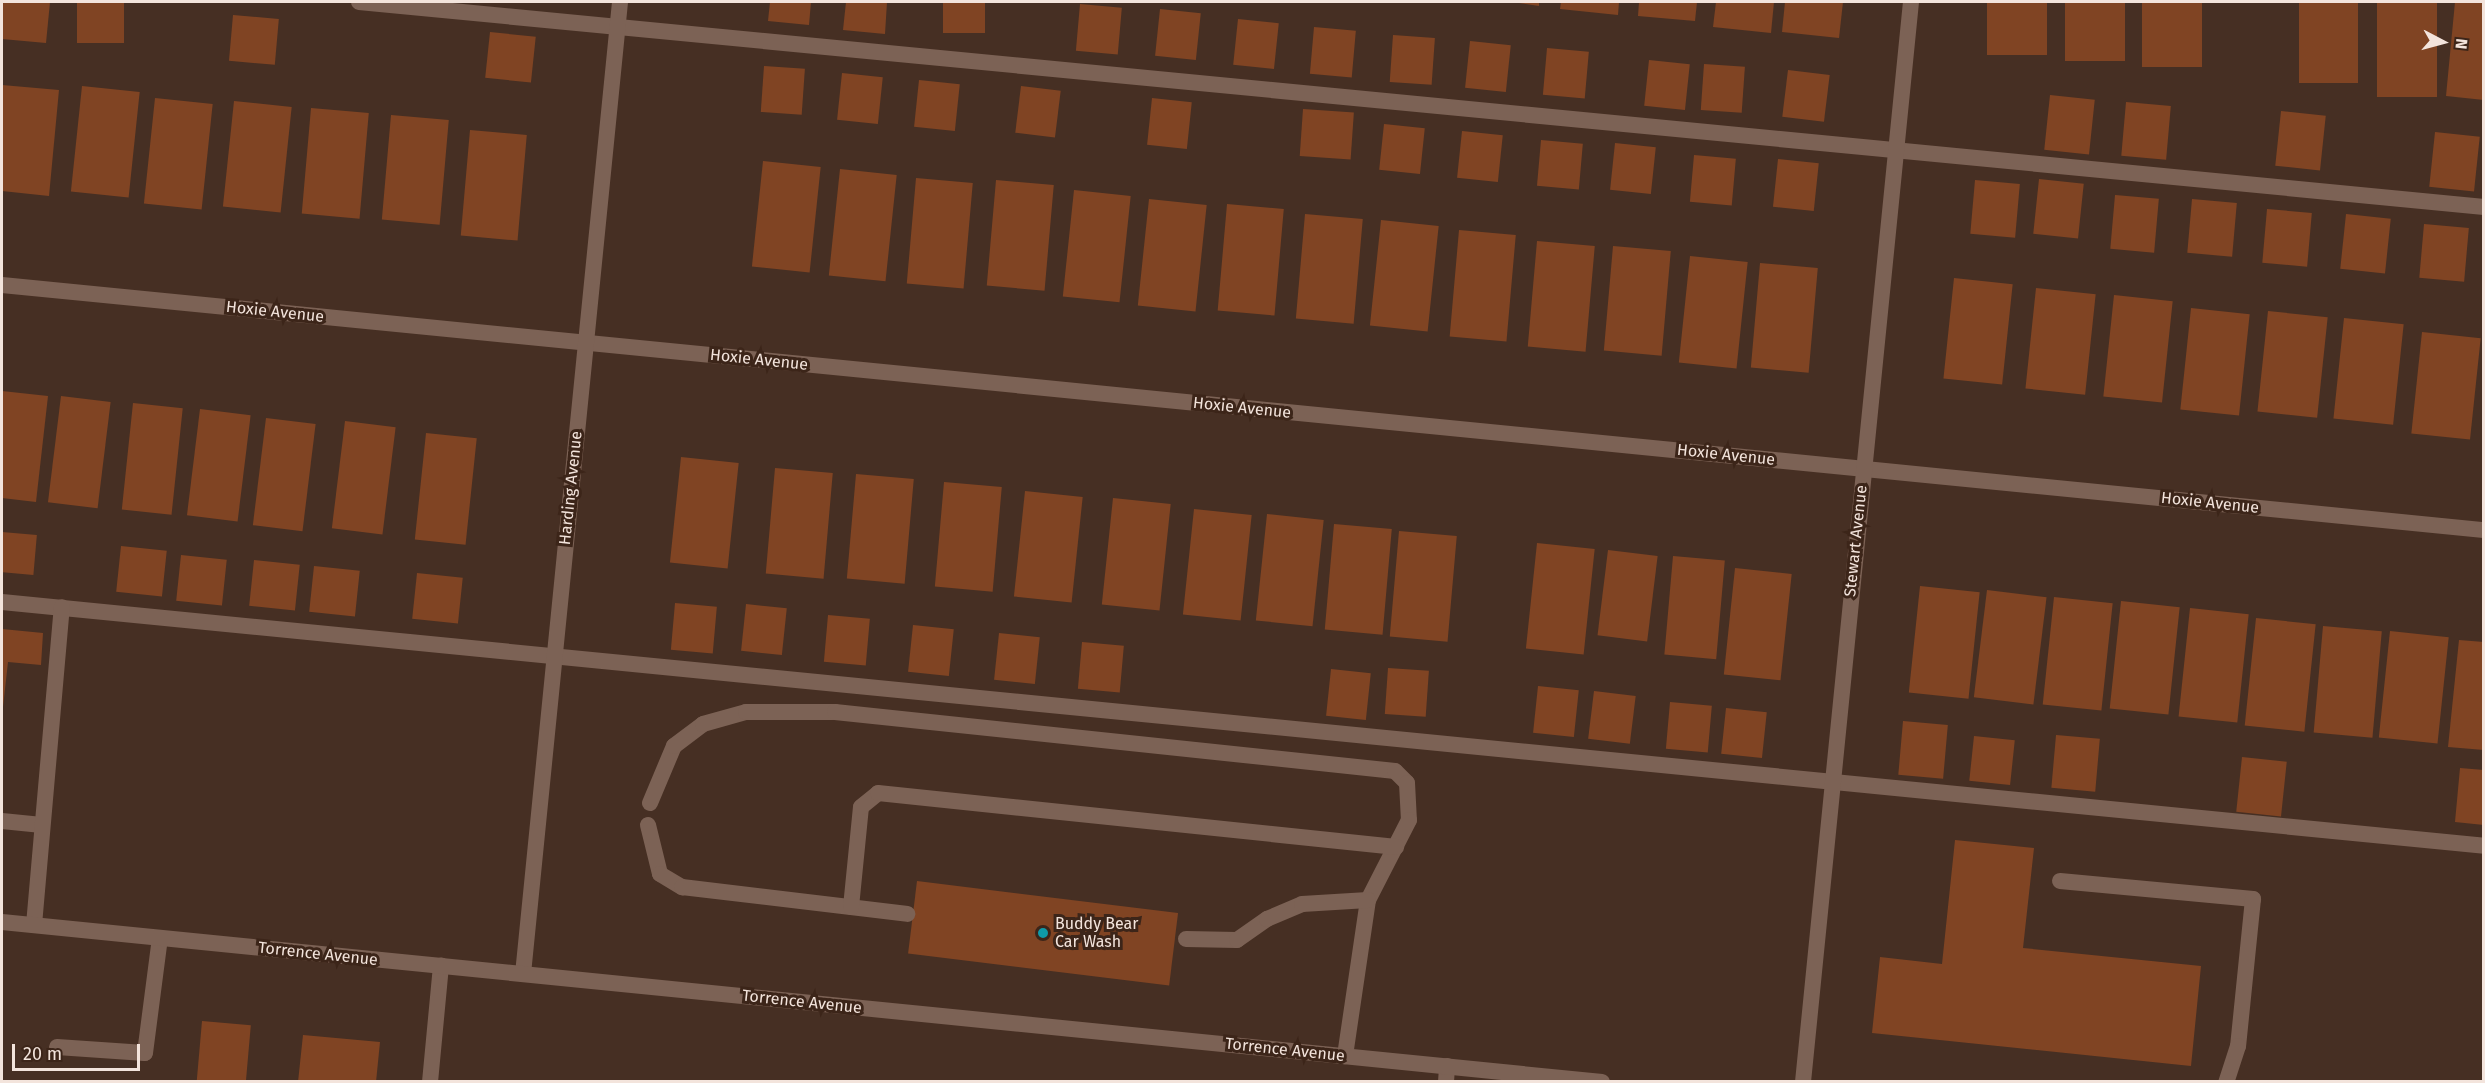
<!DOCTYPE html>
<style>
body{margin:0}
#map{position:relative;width:2485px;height:1083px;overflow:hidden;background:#462f23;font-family:"Fira Sans",sans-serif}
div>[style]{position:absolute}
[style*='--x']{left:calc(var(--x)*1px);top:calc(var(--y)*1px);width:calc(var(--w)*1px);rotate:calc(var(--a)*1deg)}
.building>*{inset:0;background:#804423;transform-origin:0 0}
.service>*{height:16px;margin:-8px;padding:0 8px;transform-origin:8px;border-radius:8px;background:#7c6255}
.minor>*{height:16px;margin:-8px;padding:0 8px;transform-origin:8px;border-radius:8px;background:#7c6255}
.secondary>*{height:16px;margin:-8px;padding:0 8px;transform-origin:8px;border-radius:8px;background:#7c6255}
.dots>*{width:16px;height:16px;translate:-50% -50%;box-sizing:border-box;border:3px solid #3c2519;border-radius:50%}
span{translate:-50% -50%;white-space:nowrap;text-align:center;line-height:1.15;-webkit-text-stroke:6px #3c2519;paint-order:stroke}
.street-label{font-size:16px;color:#f3e4dc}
.poi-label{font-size:16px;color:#f3e4dc}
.left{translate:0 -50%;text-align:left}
.frame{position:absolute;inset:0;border:3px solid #f3e4dc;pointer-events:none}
.north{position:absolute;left:2413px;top:12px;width:60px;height:60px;-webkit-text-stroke:4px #3c2519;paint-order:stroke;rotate:96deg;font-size:16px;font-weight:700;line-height:24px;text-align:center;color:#f3e4dc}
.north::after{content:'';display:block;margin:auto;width:21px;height:27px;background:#f3e4dc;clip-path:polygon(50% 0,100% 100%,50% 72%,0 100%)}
.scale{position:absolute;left:12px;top:1044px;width:128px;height:27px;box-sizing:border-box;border:3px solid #f3e4dc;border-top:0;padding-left:8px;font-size:18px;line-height:21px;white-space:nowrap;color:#f3e4dc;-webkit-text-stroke:4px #3c2519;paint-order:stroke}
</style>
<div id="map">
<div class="building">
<div style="clip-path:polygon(3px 2px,50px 2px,46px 43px,2px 39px)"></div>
<div style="left:77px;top:2px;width:47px;height:41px"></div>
<div style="clip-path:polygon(770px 2px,811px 2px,809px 25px,768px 21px)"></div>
<div style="clip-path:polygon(846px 2px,887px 2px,885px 34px,843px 30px)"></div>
<div style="left:943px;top:2px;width:42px;height:31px"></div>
<div style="clip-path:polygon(1512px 2px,1539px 2px,1539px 6px)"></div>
<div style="clip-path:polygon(1561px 2px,1619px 2px,1618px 15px,1560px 9px)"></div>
<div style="clip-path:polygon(1639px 2px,1697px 2px,1695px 21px,1638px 16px)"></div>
<div style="clip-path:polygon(1716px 2px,1774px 2px,1771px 33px,1713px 27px)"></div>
<div style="clip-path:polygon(1785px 2px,1843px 2px,1839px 38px,1782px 32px)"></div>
<div style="left:1987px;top:2px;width:60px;height:53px"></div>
<div style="left:2065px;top:2px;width:60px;height:59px"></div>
<div style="left:2142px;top:2px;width:60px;height:65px"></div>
<div style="left:2299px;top:2px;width:59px;height:81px"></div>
<div style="left:2377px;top:2px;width:60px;height:95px"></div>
<div style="clip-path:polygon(2455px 2px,2484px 2px,2484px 100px,2446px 96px)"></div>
<div style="left:1080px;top:4px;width:42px;height:47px;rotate:5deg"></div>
<div style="left:1160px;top:9px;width:41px;height:47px;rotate:6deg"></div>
<div style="left:233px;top:15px;width:46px;height:46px;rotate:5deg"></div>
<div style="left:1238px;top:19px;width:41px;height:46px;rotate:6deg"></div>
<div style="left:1314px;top:27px;width:42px;height:47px;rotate:5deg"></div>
<div style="left:490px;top:32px;width:46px;height:46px;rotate:6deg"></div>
<div style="left:1393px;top:35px;width:42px;height:47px;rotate:4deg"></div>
<div style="left:1470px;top:41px;width:41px;height:47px;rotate:6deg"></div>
<div style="left:1547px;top:48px;width:42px;height:47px;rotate:5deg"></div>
<div style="left:1649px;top:60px;width:41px;height:46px;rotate:6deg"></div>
<div style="left:1704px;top:64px;width:41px;height:46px;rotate:4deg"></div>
<div style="left:764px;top:66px;width:41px;height:46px;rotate:4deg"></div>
<div style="left:1788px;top:70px;width:42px;height:47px;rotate:7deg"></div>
<div style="left:842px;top:73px;width:41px;height:47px;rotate:6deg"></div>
<div style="left:919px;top:80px;width:41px;height:47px;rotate:6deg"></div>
<div style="clip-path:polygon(2px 85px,59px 90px,49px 196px,2px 191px)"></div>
<div style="left:82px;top:86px;width:58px;height:106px;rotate:6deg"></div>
<div style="left:1021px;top:86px;width:40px;height:47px;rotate:7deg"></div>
<div style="left:2050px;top:95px;width:45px;height:55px;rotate:6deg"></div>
<div style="left:155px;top:98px;width:58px;height:106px;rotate:6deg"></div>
<div style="left:1152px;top:98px;width:40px;height:47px;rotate:6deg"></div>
<div style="left:234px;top:101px;width:58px;height:106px;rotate:6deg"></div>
<div style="left:2126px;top:102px;width:45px;height:54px;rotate:5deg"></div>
<div style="left:311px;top:108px;width:58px;height:106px;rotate:5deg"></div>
<div style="left:1303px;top:109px;width:51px;height:47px;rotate:4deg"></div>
<div style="left:2281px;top:111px;width:45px;height:55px;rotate:6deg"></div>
<div style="left:391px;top:115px;width:58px;height:105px;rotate:5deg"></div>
<div style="left:1384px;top:124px;width:41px;height:46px;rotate:6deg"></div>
<div style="left:470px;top:130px;width:57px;height:106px;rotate:5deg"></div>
<div style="left:1462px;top:131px;width:41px;height:47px;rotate:6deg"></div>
<div style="left:2435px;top:132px;width:45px;height:55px;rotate:6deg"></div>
<div style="left:1541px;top:140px;width:42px;height:46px;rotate:5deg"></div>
<div style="left:1615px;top:143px;width:41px;height:47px;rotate:6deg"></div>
<div style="left:1694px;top:155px;width:42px;height:47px;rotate:5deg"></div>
<div style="left:1778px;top:159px;width:41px;height:48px;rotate:6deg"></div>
<div style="left:763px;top:161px;width:58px;height:106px;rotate:6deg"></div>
<div style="left:840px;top:169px;width:57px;height:107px;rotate:6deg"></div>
<div style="left:916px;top:178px;width:57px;height:106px;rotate:5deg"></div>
<div style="left:2039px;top:179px;width:45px;height:55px;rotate:6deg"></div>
<div style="left:996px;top:180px;width:58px;height:106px;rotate:5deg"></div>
<div style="left:1975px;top:180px;width:45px;height:54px;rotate:5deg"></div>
<div style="left:1074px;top:190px;width:57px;height:107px;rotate:6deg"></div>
<div style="left:2115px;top:195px;width:44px;height:54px;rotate:5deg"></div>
<div style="left:1149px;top:199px;width:58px;height:107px;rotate:6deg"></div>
<div style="left:2192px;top:199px;width:45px;height:54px;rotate:5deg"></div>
<div style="left:1227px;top:204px;width:57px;height:107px;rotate:5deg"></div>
<div style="left:2267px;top:209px;width:45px;height:54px;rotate:5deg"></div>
<div style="left:1305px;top:214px;width:58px;height:105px;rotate:5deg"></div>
<div style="left:2346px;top:214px;width:45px;height:55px;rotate:6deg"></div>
<div style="left:1381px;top:220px;width:58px;height:106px;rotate:6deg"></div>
<div style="left:2424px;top:224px;width:45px;height:54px;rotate:5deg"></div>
<div style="left:1459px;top:230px;width:57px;height:107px;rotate:5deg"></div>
<div style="left:1537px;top:241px;width:58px;height:106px;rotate:5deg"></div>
<div style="left:1613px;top:246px;width:58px;height:105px;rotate:5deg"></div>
<div style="left:1690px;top:256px;width:58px;height:107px;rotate:6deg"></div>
<div style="left:1760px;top:263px;width:58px;height:105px;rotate:5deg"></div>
<div style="left:1954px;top:278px;width:59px;height:101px;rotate:6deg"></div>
<div style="left:2036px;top:288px;width:60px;height:101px;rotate:6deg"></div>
<div style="left:2114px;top:295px;width:59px;height:102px;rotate:6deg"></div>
<div style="left:2191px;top:308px;width:59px;height:102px;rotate:6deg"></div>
<div style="left:2268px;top:311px;width:60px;height:101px;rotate:6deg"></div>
<div style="left:2344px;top:318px;width:60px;height:101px;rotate:6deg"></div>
<div style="left:2422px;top:332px;width:59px;height:102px;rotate:6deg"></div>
<div style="clip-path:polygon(2px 391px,48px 396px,36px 502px,2px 498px)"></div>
<div style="left:61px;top:396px;width:50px;height:107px;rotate:7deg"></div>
<div style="left:133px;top:403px;width:50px;height:107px;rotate:6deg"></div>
<div style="left:200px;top:409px;width:51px;height:107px;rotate:7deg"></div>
<div style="left:266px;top:418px;width:50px;height:108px;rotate:7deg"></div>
<div style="left:345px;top:421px;width:51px;height:108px;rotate:7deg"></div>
<div style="left:426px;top:433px;width:51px;height:107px;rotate:6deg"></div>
<div style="left:681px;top:457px;width:58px;height:106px;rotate:6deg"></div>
<div style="left:775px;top:468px;width:58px;height:106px;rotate:5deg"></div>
<div style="left:856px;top:474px;width:58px;height:105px;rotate:5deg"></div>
<div style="left:944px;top:482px;width:58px;height:105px;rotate:5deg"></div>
<div style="left:1025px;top:491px;width:58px;height:106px;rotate:6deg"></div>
<div style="left:1113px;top:498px;width:58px;height:107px;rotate:6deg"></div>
<div style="left:1194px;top:509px;width:58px;height:106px;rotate:6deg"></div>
<div style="left:1267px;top:514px;width:57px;height:107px;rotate:6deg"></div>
<div style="left:1334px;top:524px;width:58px;height:106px;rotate:5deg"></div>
<div style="left:1399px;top:531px;width:58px;height:106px;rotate:5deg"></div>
<div style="left:2px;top:532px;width:35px;height:40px;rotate:5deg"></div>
<div style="left:1537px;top:543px;width:58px;height:106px;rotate:6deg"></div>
<div style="left:121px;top:546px;width:46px;height:46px;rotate:6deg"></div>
<div style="left:1608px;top:550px;width:50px;height:86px;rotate:7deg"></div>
<div style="left:181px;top:555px;width:46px;height:46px;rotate:6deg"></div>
<div style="left:1673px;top:556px;width:52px;height:99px;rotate:5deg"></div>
<div style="left:254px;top:560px;width:46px;height:46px;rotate:6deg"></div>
<div style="left:314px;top:566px;width:46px;height:46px;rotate:6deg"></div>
<div style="left:1735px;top:568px;width:57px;height:107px;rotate:6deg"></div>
<div style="left:417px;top:573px;width:46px;height:46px;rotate:6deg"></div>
<div style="left:1920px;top:586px;width:60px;height:107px;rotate:6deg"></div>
<div style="left:1987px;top:590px;width:60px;height:108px;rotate:7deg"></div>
<div style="left:2054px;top:597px;width:59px;height:108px;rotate:6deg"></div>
<div style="left:2121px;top:601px;width:59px;height:108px;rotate:6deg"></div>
<div style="left:675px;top:603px;width:42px;height:47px;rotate:5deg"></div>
<div style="left:746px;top:604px;width:41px;height:47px;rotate:6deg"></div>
<div style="left:2190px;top:608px;width:59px;height:109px;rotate:6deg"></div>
<div style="left:828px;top:615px;width:42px;height:47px;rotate:5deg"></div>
<div style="left:2256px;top:618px;width:60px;height:108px;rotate:6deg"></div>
<div style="left:913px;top:625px;width:41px;height:47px;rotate:6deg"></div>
<div style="left:2323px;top:626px;width:59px;height:107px;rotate:5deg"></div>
<div style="clip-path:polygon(2px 629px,43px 633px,41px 665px,8px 662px,3px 707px)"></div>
<div style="left:2390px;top:631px;width:59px;height:107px;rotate:6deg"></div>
<div style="left:999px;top:633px;width:41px;height:47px;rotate:6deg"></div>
<div style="clip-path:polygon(2459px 640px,2484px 642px,2484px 750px,2448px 747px)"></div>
<div style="left:1082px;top:642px;width:42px;height:47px;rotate:5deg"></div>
<div style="left:1388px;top:668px;width:41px;height:46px;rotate:4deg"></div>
<div style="left:1331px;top:669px;width:40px;height:47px;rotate:6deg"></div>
<div style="left:1538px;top:686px;width:41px;height:47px;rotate:6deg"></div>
<div style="left:1594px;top:691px;width:42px;height:48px;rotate:7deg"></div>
<div style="left:1670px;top:702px;width:42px;height:47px;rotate:5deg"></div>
<div style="left:1726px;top:708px;width:41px;height:46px;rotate:6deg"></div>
<div style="left:1903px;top:721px;width:45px;height:54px;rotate:5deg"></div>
<div style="left:2056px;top:735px;width:44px;height:53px;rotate:5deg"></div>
<div style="left:1974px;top:736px;width:41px;height:45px;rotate:6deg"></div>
<div style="left:2242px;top:757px;width:45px;height:55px;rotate:6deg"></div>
<div style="clip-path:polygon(2460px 768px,2484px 770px,2484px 825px,2455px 822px)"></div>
<div style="clip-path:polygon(1955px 840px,2034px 848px,2023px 948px,2201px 966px,2191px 1066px,1872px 1033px,1880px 957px,1942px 964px)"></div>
<div style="left:917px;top:881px;width:263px;height:73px;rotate:7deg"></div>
<div style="left:202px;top:1021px;width:49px;height:61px;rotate:5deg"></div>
<div style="clip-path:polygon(303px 1035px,380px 1042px,376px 1082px,298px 1082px)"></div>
</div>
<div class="service">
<div style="--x:359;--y:2;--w:2135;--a:5.51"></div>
<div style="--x:2;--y:602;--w:2494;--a:5.61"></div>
<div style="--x:650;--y:803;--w:62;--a:-67.2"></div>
<div style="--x:674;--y:746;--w:36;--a:-37"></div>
<div style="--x:703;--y:724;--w:45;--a:-15.6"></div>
<div style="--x:746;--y:712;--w:89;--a:0"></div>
<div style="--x:835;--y:712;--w:563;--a:6.01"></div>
<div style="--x:1395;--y:771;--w:17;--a:45"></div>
<div style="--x:1407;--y:783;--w:37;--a:87"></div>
<div style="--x:1409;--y:820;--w:90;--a:117.1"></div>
<div style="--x:1368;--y:900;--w:158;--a:98.4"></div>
<div style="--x:2;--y:821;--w:40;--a:5.7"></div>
<div style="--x:648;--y:825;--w:50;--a:76.2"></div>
<div style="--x:660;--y:874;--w:26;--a:31"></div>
<div style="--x:682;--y:887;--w:227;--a:6.8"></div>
<div style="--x:2060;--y:881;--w:194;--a:5.3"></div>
<div style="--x:2253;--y:899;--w:148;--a:95.8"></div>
<div style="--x:2238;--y:1046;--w:38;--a:108"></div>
<div style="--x:851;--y:907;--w:100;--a:-84.3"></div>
<div style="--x:861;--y:807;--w:22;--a:-39"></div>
<div style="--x:878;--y:793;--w:521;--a:5.95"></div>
<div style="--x:34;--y:925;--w:319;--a:-85"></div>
<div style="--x:1186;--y:939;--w:51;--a:1.1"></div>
<div style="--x:1237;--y:940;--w:37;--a:-35"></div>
<div style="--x:1267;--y:919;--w:38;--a:-23"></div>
<div style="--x:1302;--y:904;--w:66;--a:-3.5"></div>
<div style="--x:57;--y:1047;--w:88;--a:3.9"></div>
<div style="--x:145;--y:1053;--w:116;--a:-82.6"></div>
<div style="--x:1446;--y:1082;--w:16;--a:-86"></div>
</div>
<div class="minor">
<div style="--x:2;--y:285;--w:2494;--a:5.64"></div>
<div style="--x:523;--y:974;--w:977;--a:-84.3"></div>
<div style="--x:430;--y:1082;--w:117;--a:-84.6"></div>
<div style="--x:1803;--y:1082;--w:1085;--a:-84.29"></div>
</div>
<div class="secondary">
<div style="--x:2;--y:922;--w:1608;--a:5.71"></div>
</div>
<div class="dots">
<div style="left:1043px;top:933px;background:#0f9aa8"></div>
</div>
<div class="street-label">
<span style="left:275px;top:312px;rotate:6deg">Hoxie Avenue</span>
<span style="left:759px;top:360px;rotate:6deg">Hoxie Avenue</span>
<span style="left:1242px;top:408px;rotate:6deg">Hoxie Avenue</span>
<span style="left:1726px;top:455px;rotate:6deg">Hoxie Avenue</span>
<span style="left:571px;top:488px;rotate:-84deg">Harding Avenue</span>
<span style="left:2210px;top:503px;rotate:6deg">Hoxie Avenue</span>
<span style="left:1856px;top:541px;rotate:-84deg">Stewart Avenue</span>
<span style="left:318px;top:954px;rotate:6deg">Torrence Avenue</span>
<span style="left:802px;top:1002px;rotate:6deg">Torrence Avenue</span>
<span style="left:1285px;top:1050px;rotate:6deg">Torrence Avenue</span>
</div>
<div class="poi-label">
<span class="left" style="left:1055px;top:933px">Buddy Bear<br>Car Wash</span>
</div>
<div class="frame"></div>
<div class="north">N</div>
<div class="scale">20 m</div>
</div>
